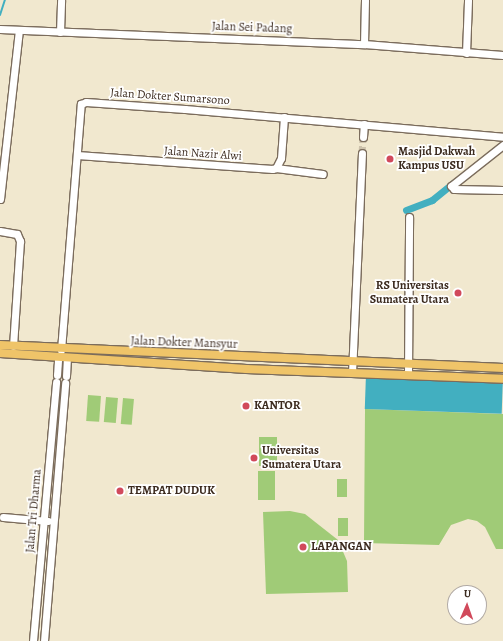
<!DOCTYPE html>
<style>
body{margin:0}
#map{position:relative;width:503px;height:641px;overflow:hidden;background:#f1e8cf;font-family:Alegreya,serif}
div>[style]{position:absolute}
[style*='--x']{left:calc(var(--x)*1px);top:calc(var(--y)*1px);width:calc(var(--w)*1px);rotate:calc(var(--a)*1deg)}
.green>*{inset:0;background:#a0cb77;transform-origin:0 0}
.water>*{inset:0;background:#42afc0;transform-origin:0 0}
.stream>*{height:2px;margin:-1px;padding:0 1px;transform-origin:1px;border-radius:1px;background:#42afc0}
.canal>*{height:7px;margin:-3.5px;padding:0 3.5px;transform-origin:3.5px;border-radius:3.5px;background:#42afc0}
.minor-tunnel>*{height:7px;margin-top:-3.5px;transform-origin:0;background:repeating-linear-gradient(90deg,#cdc2ac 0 7px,transparent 0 10.5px)}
.roads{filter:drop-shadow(1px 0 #7b6c5c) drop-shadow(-1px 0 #7b6c5c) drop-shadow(0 1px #7b6c5c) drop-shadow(0 -1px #7b6c5c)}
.minor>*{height:7px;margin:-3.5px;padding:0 3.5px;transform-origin:3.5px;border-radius:3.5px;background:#fff}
.major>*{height:8px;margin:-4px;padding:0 4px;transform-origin:4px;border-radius:4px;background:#efc469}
.dots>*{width:11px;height:11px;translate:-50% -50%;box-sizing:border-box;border:2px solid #fff;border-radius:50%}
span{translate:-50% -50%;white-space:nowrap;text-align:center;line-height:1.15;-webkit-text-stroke:3.5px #fff;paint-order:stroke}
.street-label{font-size:12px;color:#3b2a1e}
.poi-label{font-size:12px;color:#3b2a1e;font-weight:700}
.left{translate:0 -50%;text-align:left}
.right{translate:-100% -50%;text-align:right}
.north{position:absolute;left:447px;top:585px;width:40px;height:40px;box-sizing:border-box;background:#fff;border:1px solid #b1aaa5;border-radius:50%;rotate:2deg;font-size:11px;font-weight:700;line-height:16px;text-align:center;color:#3b2a1e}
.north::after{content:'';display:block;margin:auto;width:14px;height:18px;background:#d1495b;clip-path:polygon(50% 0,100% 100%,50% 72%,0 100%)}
</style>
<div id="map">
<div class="green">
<div style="left:88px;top:395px;width:13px;height:26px;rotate:4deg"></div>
<div style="left:106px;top:397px;width:12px;height:25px;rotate:5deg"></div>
<div style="left:123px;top:398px;width:11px;height:26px;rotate:5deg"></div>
<div style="clip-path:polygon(365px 409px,503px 414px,503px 549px,496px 549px,485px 527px,477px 521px,468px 519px,451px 525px,439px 545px,364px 543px)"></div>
<div style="left:259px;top:437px;width:18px;height:29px"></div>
<div style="left:258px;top:471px;width:17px;height:29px"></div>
<div style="left:337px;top:479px;width:10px;height:18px"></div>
<div style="clip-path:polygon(290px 511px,305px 514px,338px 540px,347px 561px,348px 592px,266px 594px,263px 512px)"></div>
<div style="left:338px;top:518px;width:10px;height:18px"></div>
</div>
<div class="water">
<div style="left:366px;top:374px;width:137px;height:35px;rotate:2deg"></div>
</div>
<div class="stream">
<div style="--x:0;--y:15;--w:16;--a:-72"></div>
</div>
<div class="canal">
<div style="--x:406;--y:210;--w:28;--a:-21"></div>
<div style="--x:432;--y:200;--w:28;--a:-39"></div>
</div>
<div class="minor-tunnel">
<div style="--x:362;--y:153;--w:16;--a:-86"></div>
</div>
<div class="roads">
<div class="minor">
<div style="--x:0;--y:29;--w:364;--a:2.4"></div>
<div style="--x:364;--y:44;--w:139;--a:4.5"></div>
<div style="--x:60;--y:32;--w:32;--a:-88"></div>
<div style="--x:364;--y:44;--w:44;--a:-88.7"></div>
<div style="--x:466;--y:53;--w:53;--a:-87.8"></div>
<div style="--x:363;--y:137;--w:13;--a:-86"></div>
<div style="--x:503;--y:145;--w:66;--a:141.7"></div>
<div style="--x:451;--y:186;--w:4;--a:45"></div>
<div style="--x:454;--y:189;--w:49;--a:1.2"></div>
<div style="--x:77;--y:155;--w:196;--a:4.1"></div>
<div style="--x:272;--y:169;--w:4;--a:-14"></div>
<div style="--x:276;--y:168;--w:11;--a:-63"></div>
<div style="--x:281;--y:158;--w:41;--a:-85.8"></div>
<div style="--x:276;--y:168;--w:47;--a:7.3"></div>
<div style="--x:0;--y:199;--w:170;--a:-83.6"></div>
<div style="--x:0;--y:231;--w:17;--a:10"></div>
<div style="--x:17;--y:234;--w:8;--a:67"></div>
<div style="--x:20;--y:241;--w:105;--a:93.8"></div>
<div style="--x:61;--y:350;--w:247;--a:-85.4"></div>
<div style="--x:81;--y:104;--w:5;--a:-22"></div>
<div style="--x:86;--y:102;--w:99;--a:4"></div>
<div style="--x:185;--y:109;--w:319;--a:5"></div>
<div style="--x:352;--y:373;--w:220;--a:-87.4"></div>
<div style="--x:57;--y:375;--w:16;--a:-86"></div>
<div style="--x:408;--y:375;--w:158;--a:-89.6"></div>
<div style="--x:66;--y:376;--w:17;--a:-87"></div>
<div style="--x:3;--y:517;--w:45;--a:5.1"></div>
<div style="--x:33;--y:641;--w:260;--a:-84.9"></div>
<div style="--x:44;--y:641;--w:259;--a:-85.3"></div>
</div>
<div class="major">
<div style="--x:0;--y:345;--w:504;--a:2.62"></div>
<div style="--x:0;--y:353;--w:247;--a:3.7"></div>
<div style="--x:246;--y:369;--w:257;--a:2.2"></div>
</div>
</div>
<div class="dots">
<div style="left:390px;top:159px;background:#d1495b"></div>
<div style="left:458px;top:293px;background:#d1495b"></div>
<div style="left:246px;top:406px;background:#d1495b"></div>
<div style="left:254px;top:458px;background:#d1495b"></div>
<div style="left:120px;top:491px;background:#d1495b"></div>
<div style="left:303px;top:547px;background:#d1495b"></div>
</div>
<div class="street-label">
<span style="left:252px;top:28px;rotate:2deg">Jalan Sei Padang</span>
<span style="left:170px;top:97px;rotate:4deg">Jalan Dokter Sumarsono</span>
<span style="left:203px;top:154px;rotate:4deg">Jalan Nazir Alwi</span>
<span style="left:184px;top:343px;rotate:2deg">Jalan Dokter Mansyur</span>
<span style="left:34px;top:511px;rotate:-85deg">Jalan Tri Dharma</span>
</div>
<div class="poi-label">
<span class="left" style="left:398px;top:159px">Masjid Dakwah<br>Kampus USU</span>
<span class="right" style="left:449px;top:293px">RS Universitas<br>Sumatera Utara</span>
<span class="left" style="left:254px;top:406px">KANTOR</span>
<span class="left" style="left:262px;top:458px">Universitas<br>Sumatera Utara</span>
<span class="left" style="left:128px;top:491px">TEMPAT DUDUK</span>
<span class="left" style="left:311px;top:547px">LAPANGAN</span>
</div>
<div class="north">U</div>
</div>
